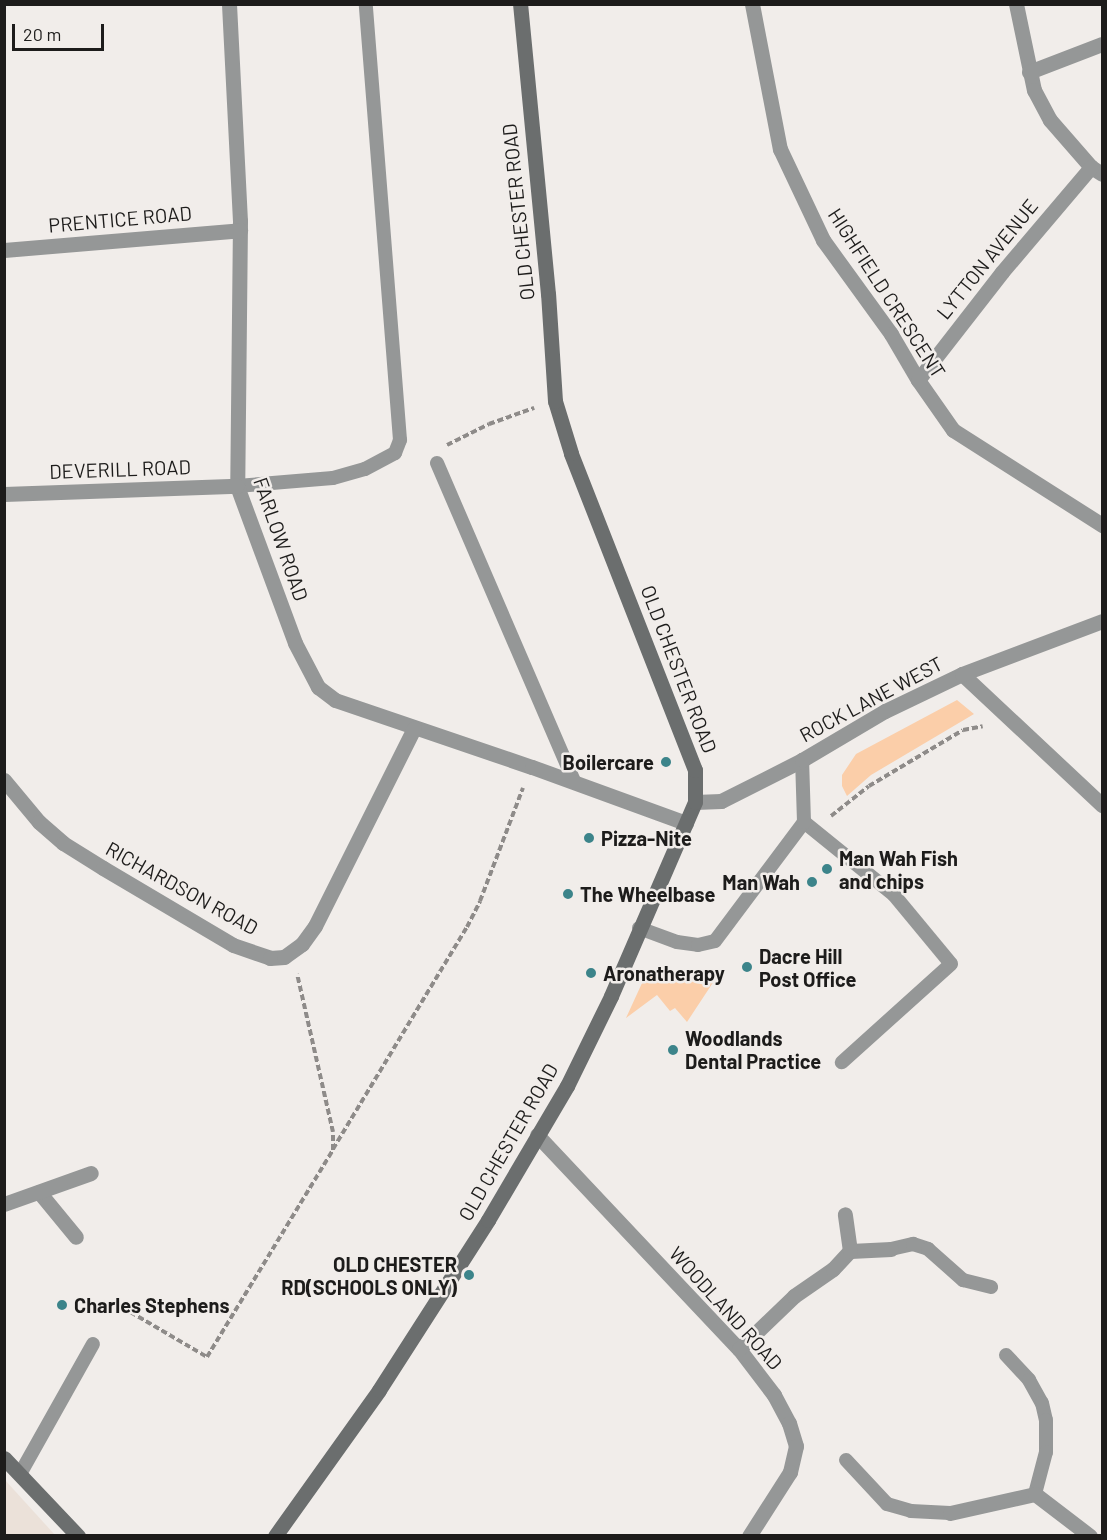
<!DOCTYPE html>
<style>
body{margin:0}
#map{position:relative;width:1107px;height:1540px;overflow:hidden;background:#f1edea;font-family:Barlow,sans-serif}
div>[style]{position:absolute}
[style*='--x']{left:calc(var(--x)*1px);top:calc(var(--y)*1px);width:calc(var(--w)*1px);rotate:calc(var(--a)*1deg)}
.built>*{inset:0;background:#ebe1d9}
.green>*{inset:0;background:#fbcea9}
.path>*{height:4px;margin-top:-2px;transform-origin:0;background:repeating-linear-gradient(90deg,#8e8b89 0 6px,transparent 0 9px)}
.service>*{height:14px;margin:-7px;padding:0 7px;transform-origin:7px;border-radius:7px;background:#959797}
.minor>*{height:15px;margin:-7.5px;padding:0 7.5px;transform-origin:7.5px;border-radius:7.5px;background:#959797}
.tertiary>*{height:15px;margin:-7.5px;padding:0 7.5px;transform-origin:7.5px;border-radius:7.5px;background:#959797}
.secondary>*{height:15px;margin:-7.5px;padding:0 7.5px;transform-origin:7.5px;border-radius:7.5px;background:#6b6e6e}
.dots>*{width:16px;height:16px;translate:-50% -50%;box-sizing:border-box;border:3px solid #f1edea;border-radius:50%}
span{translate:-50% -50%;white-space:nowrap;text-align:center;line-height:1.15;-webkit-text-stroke:5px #f1edea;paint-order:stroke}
.street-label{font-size:20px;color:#1d1c1b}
.poi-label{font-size:20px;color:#1d1c1b;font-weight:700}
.right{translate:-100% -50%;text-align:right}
.left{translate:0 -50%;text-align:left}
.frame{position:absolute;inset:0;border:6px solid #1d1c1b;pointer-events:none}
.scale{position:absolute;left:12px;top:24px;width:92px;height:27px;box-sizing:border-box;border:3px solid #1d1c1b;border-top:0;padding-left:8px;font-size:18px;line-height:21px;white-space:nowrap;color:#1d1c1b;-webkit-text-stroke:4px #f1edea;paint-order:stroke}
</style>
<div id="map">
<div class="built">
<div style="clip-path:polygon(4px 1480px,5px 1480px,55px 1535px,5px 1535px)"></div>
</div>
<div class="green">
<div style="clip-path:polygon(957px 700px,974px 714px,871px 775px,847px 796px,842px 786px,842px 775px,856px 754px)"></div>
<div style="clip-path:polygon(648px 970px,705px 985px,714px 981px,687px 1022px,675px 1008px,670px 1011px,657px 995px,626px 1018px)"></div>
</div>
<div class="path">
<div style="--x:447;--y:445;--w:47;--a:-26.6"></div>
<div style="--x:489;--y:424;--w:48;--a:-19.6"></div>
<div style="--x:831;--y:816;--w:48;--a:-38.3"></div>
<div style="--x:869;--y:786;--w:109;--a:-30.8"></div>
<div style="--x:963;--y:730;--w:20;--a:-11"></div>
<div style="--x:333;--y:1149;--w:259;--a:-58.9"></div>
<div style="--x:467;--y:927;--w:29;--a:-63"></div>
<div style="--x:480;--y:901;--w:121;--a:-69.2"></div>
<div style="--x:115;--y:1303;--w:107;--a:30.4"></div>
<div style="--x:207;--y:1357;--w:242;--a:-58.7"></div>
<div style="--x:333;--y:1150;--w:18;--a:-90"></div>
<div style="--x:333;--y:1132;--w:162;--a:-102.8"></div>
</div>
<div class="service">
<div style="--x:437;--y:463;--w:348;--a:66.7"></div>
<div style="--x:237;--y:486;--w:96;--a:-4.8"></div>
<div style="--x:333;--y:478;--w:33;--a:-16"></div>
<div style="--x:365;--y:469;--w:34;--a:-28"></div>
<div style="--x:395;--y:453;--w:14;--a:-69"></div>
<div style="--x:400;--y:440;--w:437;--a:-94.5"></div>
<div style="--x:804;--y:822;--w:116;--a:39"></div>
<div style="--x:894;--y:895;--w:89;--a:50.4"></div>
<div style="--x:951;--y:964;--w:147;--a:138"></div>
<div style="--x:639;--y:928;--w:40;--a:20.2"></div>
<div style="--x:677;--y:942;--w:21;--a:8"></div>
<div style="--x:698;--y:945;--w:17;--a:-13"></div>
<div style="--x:715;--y:941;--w:149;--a:-53.2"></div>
<div style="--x:804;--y:822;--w:62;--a:-91.8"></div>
<div style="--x:891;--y:1249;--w:23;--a:-13"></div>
<div style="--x:913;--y:1244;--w:16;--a:18"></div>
<div style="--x:928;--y:1249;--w:47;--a:41.5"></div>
<div style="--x:963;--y:1280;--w:29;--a:14"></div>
<div style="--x:1006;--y:1355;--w:34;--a:47"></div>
<div style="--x:1029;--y:1380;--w:26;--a:61"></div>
<div style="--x:1042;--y:1403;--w:17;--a:77"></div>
<div style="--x:1046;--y:1420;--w:32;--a:90"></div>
<div style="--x:1046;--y:1452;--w:43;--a:104.7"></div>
<div style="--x:846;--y:1460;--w:60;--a:47"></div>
<div style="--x:887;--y:1504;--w:25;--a:16"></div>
<div style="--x:911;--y:1511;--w:39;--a:3"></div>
<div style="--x:20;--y:1474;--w:149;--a:-60.7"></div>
</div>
<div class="minor">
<div style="--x:229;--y:4;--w:217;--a:87.1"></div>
<div style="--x:240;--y:221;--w:265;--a:90.6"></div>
<div style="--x:237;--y:486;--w:167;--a:69.7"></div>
<div style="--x:295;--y:643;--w:50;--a:62.4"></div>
<div style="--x:318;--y:687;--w:21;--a:37"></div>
<div style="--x:335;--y:700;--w:208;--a:18.8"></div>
<div style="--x:532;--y:767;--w:164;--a:20"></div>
<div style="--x:752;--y:4;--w:148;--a:79.1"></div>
<div style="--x:780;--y:149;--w:101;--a:64.7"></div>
<div style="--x:823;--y:240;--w:116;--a:54.1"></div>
<div style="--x:891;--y:334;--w:53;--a:59.6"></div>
<div style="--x:918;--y:380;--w:61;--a:55"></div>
<div style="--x:953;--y:430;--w:177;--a:32.5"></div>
<div style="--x:1016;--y:4;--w:88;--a:78.2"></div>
<div style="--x:1034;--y:90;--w:34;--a:62"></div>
<div style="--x:1050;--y:120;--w:62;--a:48.9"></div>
<div style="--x:1091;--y:167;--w:13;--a:32"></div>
<div style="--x:1029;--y:72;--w:78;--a:-21"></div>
<div style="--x:4;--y:250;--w:237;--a:-4.8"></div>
<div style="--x:918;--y:380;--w:137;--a:-52.1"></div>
<div style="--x:1002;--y:272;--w:138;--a:-49.7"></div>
<div style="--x:4;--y:494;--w:233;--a:-2"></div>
<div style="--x:962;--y:674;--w:192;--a:43.1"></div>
<div style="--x:4;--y:780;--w:55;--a:50.2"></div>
<div style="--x:39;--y:822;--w:32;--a:41"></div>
<div style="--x:63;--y:843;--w:47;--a:32"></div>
<div style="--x:103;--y:868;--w:151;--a:30.6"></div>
<div style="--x:233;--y:945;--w:39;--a:19"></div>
<div style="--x:270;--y:958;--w:14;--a:-4"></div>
<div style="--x:284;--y:957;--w:22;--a:-36"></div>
<div style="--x:302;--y:944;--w:22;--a:-54"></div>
<div style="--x:315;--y:926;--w:221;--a:-63.4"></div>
<div style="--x:537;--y:1135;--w:294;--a:46.7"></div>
<div style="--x:739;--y:1349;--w:58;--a:52.7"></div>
<div style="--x:774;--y:1395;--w:32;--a:62"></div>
<div style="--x:789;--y:1423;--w:24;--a:73"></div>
<div style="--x:796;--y:1446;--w:27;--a:103"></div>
<div style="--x:790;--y:1472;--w:76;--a:122.6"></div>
<div style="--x:39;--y:1192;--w:58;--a:50.6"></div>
<div style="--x:4;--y:1204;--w:92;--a:-19.6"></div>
<div style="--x:850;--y:1251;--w:41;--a:-2.8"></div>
<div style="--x:739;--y:1349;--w:76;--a:-43.9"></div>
<div style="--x:794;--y:1296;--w:47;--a:-34.7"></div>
<div style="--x:833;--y:1269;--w:25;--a:-47"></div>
<div style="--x:850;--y:1251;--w:37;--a:-98"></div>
<div style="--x:950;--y:1513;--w:87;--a:-12.6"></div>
<div style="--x:1035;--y:1494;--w:69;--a:37.4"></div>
</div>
<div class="tertiary">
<div style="--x:695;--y:802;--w:26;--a:-2"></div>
<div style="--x:721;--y:801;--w:91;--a:-26.8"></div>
<div style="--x:802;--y:760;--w:96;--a:-30.6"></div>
<div style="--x:885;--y:711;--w:85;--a:-25.7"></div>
<div style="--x:962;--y:674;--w:150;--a:-20.7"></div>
</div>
<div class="secondary">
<div style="--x:4;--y:1458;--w:108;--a:46.5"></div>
<div style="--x:275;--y:1536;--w:179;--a:-54.5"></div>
<div style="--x:379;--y:1390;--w:202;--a:-57.3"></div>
<div style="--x:488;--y:1220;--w:156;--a:-59.5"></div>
<div style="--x:567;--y:1086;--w:100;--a:-63.9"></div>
<div style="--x:611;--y:996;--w:211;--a:-66.6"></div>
<div style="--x:695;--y:802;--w:32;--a:-90"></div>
<div style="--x:695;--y:770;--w:340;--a:-111.4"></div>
<div style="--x:571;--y:453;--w:54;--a:-107.1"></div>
<div style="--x:555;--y:401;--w:107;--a:-93.7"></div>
<div style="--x:548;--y:294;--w:291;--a:-95.5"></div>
</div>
<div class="dots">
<div style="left:666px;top:762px;background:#3c848a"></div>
<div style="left:589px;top:838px;background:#3c848a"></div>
<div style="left:827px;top:869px;background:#3c848a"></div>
<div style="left:812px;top:882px;background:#3c848a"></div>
<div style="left:568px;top:894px;background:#3c848a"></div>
<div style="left:747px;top:967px;background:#3c848a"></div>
<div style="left:591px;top:973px;background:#3c848a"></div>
<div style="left:673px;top:1050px;background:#3c848a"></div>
<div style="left:469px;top:1275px;background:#3c848a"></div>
<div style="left:62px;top:1305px;background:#3c848a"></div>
</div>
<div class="street-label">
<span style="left:518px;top:212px;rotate:-96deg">OLD CHESTER ROAD</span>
<span style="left:120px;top:219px;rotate:-5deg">PRENTICE ROAD</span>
<span style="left:987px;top:259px;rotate:-51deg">LYTTON AVENUE</span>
<span style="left:887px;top:293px;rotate:57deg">HIGHFIELD CRESCENT</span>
<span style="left:120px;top:469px;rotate:-2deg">DEVERILL ROAD</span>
<span style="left:281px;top:539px;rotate:71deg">FARLOW ROAD</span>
<span style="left:679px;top:669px;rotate:69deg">OLD CHESTER ROAD</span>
<span style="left:871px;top:699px;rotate:-28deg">ROCK LANE WEST</span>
<span style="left:182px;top:888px;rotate:29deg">RICHARDSON ROAD</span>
<span style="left:508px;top:1142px;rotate:-60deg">OLD CHESTER ROAD</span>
<span style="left:726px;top:1308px;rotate:48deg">WOODLAND ROAD</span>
</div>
<div class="poi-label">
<span class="right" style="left:654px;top:762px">Boilercare</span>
<span class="left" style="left:601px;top:838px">Pizza-Nite</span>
<span class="left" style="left:839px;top:870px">Man Wah Fish<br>and chips</span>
<span class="right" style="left:800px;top:882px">Man Wah</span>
<span class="left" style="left:580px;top:894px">The Wheelbase</span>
<span class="left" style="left:759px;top:968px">Dacre Hill<br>Post Office</span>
<span class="left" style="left:603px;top:973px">Aronatherapy</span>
<span class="left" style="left:685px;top:1050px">Woodlands<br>Dental Practice</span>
<span class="right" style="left:457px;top:1276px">OLD CHESTER<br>RD(SCHOOLS ONLY)</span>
<span class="left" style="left:74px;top:1305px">Charles Stephens</span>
</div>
<div class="frame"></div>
<div class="scale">20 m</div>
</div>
